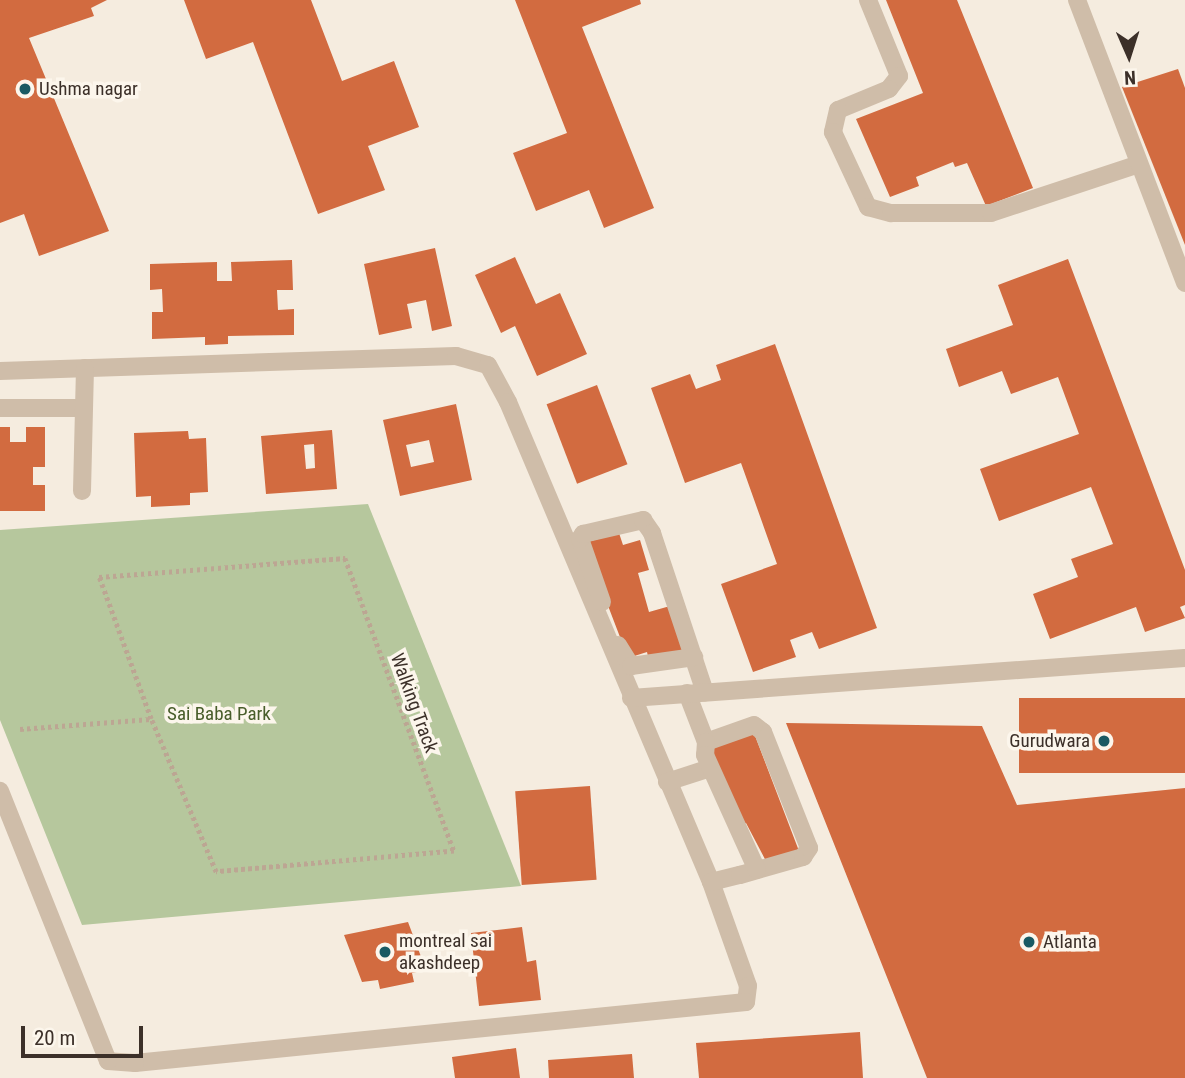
<!DOCTYPE html>
<style>
body{margin:0}
#map{position:relative;width:1185px;height:1078px;overflow:hidden;background:#f5ecdf;font-family:"Roboto Condensed",sans-serif}
div>[style]{position:absolute}
[style*='--x']{left:calc(var(--x)*1px);top:calc(var(--y)*1px);width:calc(var(--w)*1px);rotate:calc(var(--a)*1deg)}
.green>*{inset:0;background:#b6c79d}
.building>*{inset:0;background:#d26b40;transform-origin:0 0}
.path>*{height:4.5px;margin-top:-2.25px;transform-origin:0;background:repeating-linear-gradient(90deg,#bca693 0 3.5px,transparent 0 7px)}
.minor>*{height:18px;margin:-9px;padding:0 9px;transform-origin:9px;border-radius:9px;background:#cfbda9}
.dots>*{width:19px;height:19px;translate:-50% -50%;box-sizing:border-box;border:4px solid #fcf6ec;border-radius:50%}
span{translate:-50% -50%;white-space:nowrap;text-align:center;line-height:1.15;-webkit-text-stroke:7px #fcf6ec;paint-order:stroke}
.poi-label{font-size:19px;color:#3c3029}
.left{translate:0 -50%;text-align:left}
.right{translate:-100% -50%;text-align:right}
.street-label{font-size:19px;color:#3c3029}
.park-label{font-size:19px;color:#485d2a}
.north{position:absolute;left:1094px;top:21px;width:70px;height:70px;-webkit-text-stroke:5px #fcf6ec;paint-order:stroke;rotate:177deg;font-size:19px;font-weight:700;line-height:28px;text-align:center;color:#3c3029}
.north::after{content:'';display:block;margin:auto;width:24px;height:32px;background:#3c3029;clip-path:polygon(50% 0,100% 100%,50% 72%,0 100%)}
.scale{position:absolute;left:21px;top:1026px;width:122px;height:32px;box-sizing:border-box;border:4px solid #3c3029;border-top:0;padding-left:9px;font-size:21px;line-height:24px;white-space:nowrap;color:#3c3029;-webkit-text-stroke:5px #fcf6ec;paint-order:stroke}
</style>
<div id="map">
<div class="green">
<div style="clip-path:polygon(368px 504px,521px 886px,82px 925px,0 720px,0 530px)"></div>
</div>
<div class="building">
<div style="clip-path:polygon(0 0,107px 0,91px 8px,94px 16px,29px 38px,109px 231px,39px 256px,24px 214px,0 223px)"></div>
<div style="clip-path:polygon(184px 0,311px 0,342px 81px,394px 61px,419px 127px,368px 146px,385px 190px,318px 214px,253px 42px,206px 59px)"></div>
<div style="clip-path:polygon(515px 0,640px 0,641px 4px,582px 27px,654px 208px,604px 228px,589px 190px,536px 211px,513px 153px,567px 133px)"></div>
<div style="clip-path:polygon(886px 0,957px 0,1033px 188px,986px 206px,967px 163px,955px 167px,953px 162px,916px 177px,919px 186px,890px 197px,856px 119px,923px 93px)"></div>
<div style="clip-path:polygon(1178px 69px,1185px 88px,1185px 245px,1122px 87px)"></div>
<div style="clip-path:polygon(435px 248px,452px 326px,432px 331px,426px 300px,407px 304px,412px 328px,379px 335px,364px 264px)"></div>
<div style="clip-path:polygon(515px 257px,536px 304px,560px 293px,587px 354px,537px 376px,515px 326px,501px 333px,475px 275px)"></div>
<div style="clip-path:polygon(1068px 259px,1185px 570px,1185px 605px,1180px 607px,1185px 618px,1145px 632px,1136px 607px,1050px 639px,1033px 594px,1078px 577px,1071px 559px,1113px 544px,1091px 487px,999px 521px,980px 469px,1079px 434px,1058px 377px,1011px 394px,1002px 371px,959px 387px,946px 349px,1013px 325px,998px 285px)"></div>
<div style="clip-path:polygon(292px 260px,293px 290px,277px 290px,278px 310px,294px 309px,294px 335px,228px 336px,228px 344px,205px 345px,205px 337px,152px 339px,152px 312px,163px 312px,162px 289px,150px 290px,150px 264px,217px 262px,217px 281px,232px 281px,231px 262px)"></div>
<div style="clip-path:polygon(775px 344px,877px 628px,819px 649px,812px 632px,790px 640px,796px 657px,753px 672px,721px 584px,777px 564px,741px 463px,685px 483px,651px 388px,690px 374px,696px 389px,721px 380px,716px 365px)"></div>
<div style="left:597px;top:385px;width:85px;height:54px;rotate:69deg"></div>
<div style="clip-path:polygon(evenodd,456px 404px,472px 480px,400px 496px,383px 420px,456px 404px,429px 440px,434px 462px,411px 467px,406px 445px,429px 440px)"></div>
<div style="clip-path:polygon(0 427px,10px 427px,10px 442px,26px 442px,26px 427px,45px 427px,45px 467px,33px 467px,33px 485px,45px 485px,45px 511px,0 511px)"></div>
<div style="clip-path:polygon(evenodd,332px 430px,337px 489px,266px 494px,261px 436px,332px 430px,314px 444px,315px 468px,306px 469px,304px 445px,314px 444px)"></div>
<div style="clip-path:polygon(188px 431px,189px 439px,206px 438px,208px 492px,190px 493px,190px 505px,151px 507px,151px 496px,136px 497px,134px 433px)"></div>
<div style="clip-path:polygon(619px 533px,623px 545px,640px 540px,649px 570px,638px 573px,649px 612px,670px 606px,684px 651px,649px 661px,647px 652px,628px 658px,584px 543px)"></div>
<div style="left:1185px;top:698px;width:75px;height:166px;rotate:90deg"></div>
<div style="clip-path:polygon(786px 723px,982px 726px,1017px 805px,1185px 788px,1185px 1078px,927px 1078px)"></div>
<div style="clip-path:polygon(754px 733px,799px 851px,768px 865px,746px 823px,739px 825px,710px 749px)"></div>
<div style="left:590px;top:786px;width:94px;height:75px;rotate:86deg"></div>
<div style="clip-path:polygon(408px 922px,426px 970px,412px 973px,414px 982px,380px 989px,378px 980px,362px 982px,344px 935px)"></div>
<div style="clip-path:polygon(522px 927px,527px 962px,536px 960px,541px 1000px,479px 1006px,471px 933px)"></div>
<div style="clip-path:polygon(860px 1032px,863px 1078px,699px 1078px,696px 1043px)"></div>
<div style="clip-path:polygon(516px 1048px,520px 1078px,455px 1078px,452px 1057px)"></div>
<div style="clip-path:polygon(632px 1054px,634px 1078px,549px 1078px,548px 1060px)"></div>
</div>
<div class="path">
<div style="--x:20;--y:729;--w:131;--a:-4.4"></div>
<div style="--x:151;--y:719;--w:151;--a:-110.1"></div>
<div style="--x:99;--y:577;--w:247;--a:-4.4"></div>
<div style="--x:345;--y:558;--w:313;--a:69.6"></div>
<div style="--x:454;--y:851;--w:239;--a:175"></div>
<div style="--x:216;--y:872;--w:166;--a:-113"></div>
</div>
<div class="minor">
<div style="--x:868;--y:0;--w:82;--a:67.8"></div>
<div style="--x:899;--y:76;--w:16;--a:128"></div>
<div style="--x:889;--y:89;--w:55;--a:157.6"></div>
<div style="--x:838;--y:110;--w:23;--a:103"></div>
<div style="--x:833;--y:132;--w:83;--a:65"></div>
<div style="--x:868;--y:207;--w:24;--a:15"></div>
<div style="--x:891;--y:213;--w:100;--a:0"></div>
<div style="--x:991;--y:213;--w:156;--a:-18.3"></div>
<div style="--x:1077;--y:0;--w:303;--a:69.1"></div>
<div style="--x:0;--y:371;--w:456;--a:-1.9"></div>
<div style="--x:456;--y:356;--w:33;--a:16"></div>
<div style="--x:488;--y:365;--w:42;--a:61.6"></div>
<div style="--x:508;--y:402;--w:521;--a:67.08"></div>
<div style="--x:711;--y:882;--w:110;--a:70.4"></div>
<div style="--x:748;--y:986;--w:16;--a:97"></div>
<div style="--x:746;--y:1002;--w:614;--a:174.3"></div>
<div style="--x:135;--y:1063;--w:27;--a:-176"></div>
<div style="--x:108;--y:1061;--w:291;--a:-111.8"></div>
<div style="--x:0;--y:408;--w:83;--a:0"></div>
<div style="--x:82;--y:491;--w:123;--a:-88.6"></div>
<div style="--x:602;--y:602;--w:67;--a:-109.2"></div>
<div style="--x:580;--y:539;--w:6;--a:-59"></div>
<div style="--x:583;--y:534;--w:62;--a:-13.1"></div>
<div style="--x:643;--y:520;--w:16;--a:55"></div>
<div style="--x:652;--y:533;--w:168;--a:71.6"></div>
<div style="--x:618;--y:645;--w:25;--a:58"></div>
<div style="--x:631;--y:666;--w:64;--a:-8.1"></div>
<div style="--x:687;--y:693;--w:53;--a:68.8"></div>
<div style="--x:631;--y:698;--w:555;--a:-4.13"></div>
<div style="--x:667;--y:782;--w:45;--a:-18"></div>
<div style="--x:711;--y:882;--w:30;--a:-14"></div>
<div style="--x:740;--y:875;--w:66;--a:-15.9"></div>
<div style="--x:803;--y:857;--w:11;--a:-56"></div>
<div style="--x:809;--y:848;--w:125;--a:-111.6"></div>
<div style="--x:763;--y:732;--w:11;--a:-142"></div>
<div style="--x:754;--y:725;--w:51;--a:160.5"></div>
<div style="--x:706;--y:742;--w:13;--a:94"></div>
<div style="--x:705;--y:755;--w:126;--a:65.7"></div>
</div>
<div class="dots">
<div style="left:25px;top:89px;background:#1a5a63"></div>
<div style="left:1104px;top:741px;background:#1a5a63"></div>
<div style="left:1029px;top:942px;background:#1a5a63"></div>
<div style="left:385px;top:952px;background:#1a5a63"></div>
</div>
<div class="poi-label">
<span class="left" style="left:39px;top:89px">Ushma nagar</span>
<span class="right" style="left:1090px;top:741px">Gurudwara</span>
<span class="left" style="left:399px;top:952px">montreal sai<br>akashdeep</span>
<span class="left" style="left:1043px;top:942px">Atlanta</span>
</div>
<div class="street-label">
<span style="left:414px;top:703px;rotate:70deg">Walking Track</span>
</div>
<div class="park-label">
<span style="left:219px;top:714px">Sai Baba Park</span>
</div>
<div class="north">N</div>
<div class="scale">20 m</div>
</div>
